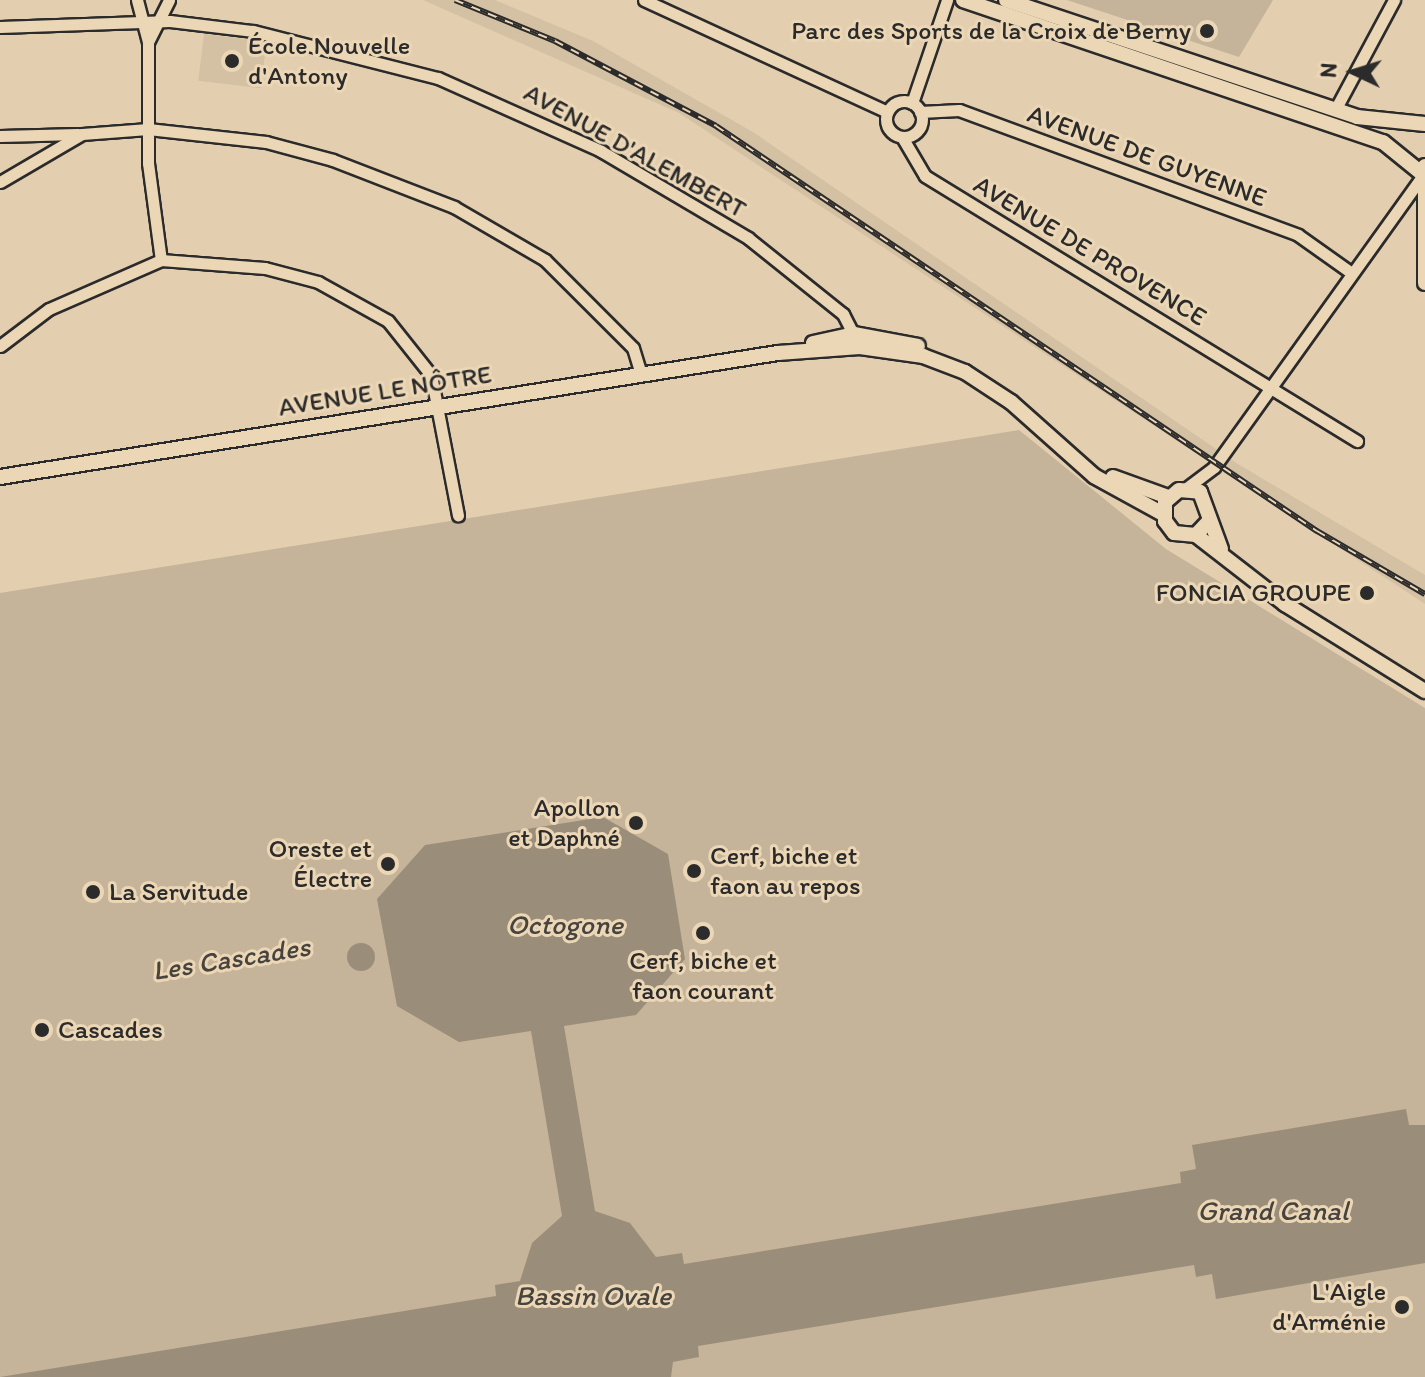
<!DOCTYPE html>
<meta charset="utf-8">
<style>
body{margin:0}
#map{position:relative;width:1425px;height:1377px;overflow:hidden;background:#e3cfaf;font-family:Itim,sans-serif}
div>[style]{position:absolute}
[style*='--x']{left:calc(var(--x)*1px);top:calc(var(--y)*1px);width:calc(var(--w)*1px);rotate:calc(var(--a)*1deg)}
.built>*{inset:0;background:#d4c1a4;transform-origin:0 0}
.green>*{inset:0;background:#c5b49a}
.water>*{inset:0;background:#9a8e7b}
.round{border-radius:50%}
.roads{filter:drop-shadow(2px 0 #2b2b2b) drop-shadow(-2px 0 #2b2b2b) drop-shadow(0 2px #2b2b2b) drop-shadow(0 -2px #2b2b2b)}
.minor>*{height:11px;margin:-5.5px;padding:0 5.5px;transform-origin:5.5px;border-radius:5.5px;background:#ebd6b5}
.minor>.ring{margin:-5.5px;padding:0;box-sizing:content-box;background:none;border:11px solid #ebd6b5;border-radius:50%}
.major>*{height:14px;margin:-7px;padding:0 7px;transform-origin:7px;border-radius:7px;background:#ebd6b5}
.rail>*{height:6px;margin-top:-3px;transform-origin:0;background:repeating-linear-gradient(90deg,#ebd6b5 0 9px,#2b2b2b 0 18px);box-sizing:border-box;border-block:2px solid #2b2b2b}
.dots>*{width:22px;height:22px;translate:-50% -50%;box-sizing:border-box;border:4px solid #ebd6b5;border-radius:50%}
span{translate:-50% -50%;white-space:nowrap;text-align:center;line-height:1.15;-webkit-text-stroke:6px #ebd6b5;paint-order:stroke}
.poi-label{font-size:26px;color:#2b2b2b}
.right{translate:-100% -50%;text-align:right}
.left{translate:0 -50%;text-align:left}
.street-label{font-size:26px;color:#2b2b2b}
.water-label{font-size:28px;color:#47443f;font-style:italic}
.north{position:absolute;left:1313px;top:32px;width:80px;height:80px;-webkit-text-stroke:6px #ebd6b5;paint-order:stroke;rotate:274deg;font-size:22px;font-weight:700;line-height:32px;text-align:center;color:#2b2b2b}
.north::after{content:'';display:block;margin:auto;width:28px;height:36px;background:#2b2b2b;clip-path:polygon(50% 0,100% 100%,50% 72%,0 100%)}
</style>
<div id="map">
<div class="built">
<div style="clip-path:polygon(423px 0,495px 0,593px 41px,753px 132px,1238px 464px,1425px 575px,1425px 604px,679px 113px)"></div>
<div style="left:204px;top:34px;width:63px;height:47px;rotate:7deg"></div>
</div>
<div class="green">
<div style="clip-path:polygon(1067px 0,1273px 0,1239px 57px)"></div>
<div style="clip-path:polygon(1019px 430px,1166px 549px,1425px 708px,1425px 1377px,0 1377px,0 593px)"></div>
</div>
<div class="water">
<div style="clip-path:polygon(603px 817px,668px 854px,685px 959px,636px 1015px,564px 1026px,595px 1211px,630px 1223px,656px 1257px,682px 1253px,684px 1264px,1181px 1183px,1180px 1172px,1196px 1169px,1192px 1145px,1406px 1109px,1409px 1125px,1425px 1125px,1425px 1263px,1216px 1299px,1212px 1274px,1196px 1277px,1194px 1265px,698px 1346px,699px 1357px,673px 1362px,671px 1377px,0 1377px,496px 1296px,495px 1285px,520px 1281px,532px 1243px,562px 1216px,531px 1031px,459px 1042px,397px 1006px,377px 899px,425px 845px)"></div>
<div class="round" style="left:347px;top:943px;width:28px;height:28px"></div>
</div>
<div class="roads">
<div class="minor">
<div style="--x:137;--y:0;--w:43;--a:75.3"></div>
<div style="--x:148;--y:42;--w:121;--a:90"></div>
<div style="--x:148;--y:163;--w:98;--a:82.4"></div>
<div style="--x:644;--y:0;--w:268;--a:24.7"></div>
<div style="--x:0;--y:27;--w:170;--a:-2"></div>
<div style="--x:170;--y:21;--w:84;--a:6.9"></div>
<div style="--x:253;--y:31;--w:191;--a:14.3"></div>
<div style="--x:438;--y:78;--w:179;--a:24.1"></div>
<div style="--x:601;--y:151;--w:171;--a:30.6"></div>
<div style="--x:748;--y:238;--w:122;--a:38.7"></div>
<div style="--x:843;--y:314;--w:30;--a:63"></div>
<div style="--x:148;--y:42;--w:47;--a:-63.4"></div>
<div class="ring" style="left:886px;top:101px;width:25px;height:25px"></div>
<div style="--x:912;--y:103;--w:109;--a:-71.2"></div>
<div style="--x:1335;--y:110;--w:125;--a:-61.8"></div>
<div style="--x:920;--y:112;--w:39;--a:-3"></div>
<div style="--x:959;--y:110;--w:361;--a:20.2"></div>
<div style="--x:1298;--y:235;--w:64;--a:35.4"></div>
<div style="--x:0;--y:136;--w:78;--a:-1.5"></div>
<div style="--x:902;--y:137;--w:45;--a:59.5"></div>
<div style="--x:925;--y:176;--w:507;--a:31.53"></div>
<div style="--x:0;--y:182;--w:95;--a:-30.3"></div>
<div style="--x:82;--y:134;--w:66;--a:-4.3"></div>
<div style="--x:148;--y:129;--w:119;--a:6.3"></div>
<div style="--x:266;--y:142;--w:69;--a:15"></div>
<div style="--x:333;--y:160;--w:130;--a:21.2"></div>
<div style="--x:454;--y:207;--w:105;--a:30.2"></div>
<div style="--x:545;--y:260;--w:124;--a:45"></div>
<div style="--x:633;--y:348;--w:28;--a:73"></div>
<div style="--x:0;--y:346;--w:61;--a:-37.1"></div>
<div style="--x:49;--y:309;--w:122;--a:-23.6"></div>
<div style="--x:161;--y:260;--w:104;--a:4.4"></div>
<div style="--x:265;--y:268;--w:55;--a:14.8"></div>
<div style="--x:318;--y:282;--w:80;--a:29.1"></div>
<div style="--x:388;--y:321;--w:69;--a:51.5"></div>
<div style="--x:431;--y:375;--w:143;--a:79.1"></div>
<div style="--x:1185;--y:489;--w:36;--a:-37"></div>
<div style="--x:1214;--y:467;--w:359;--a:-54.4"></div>
</div>
<div class="major">
<div style="--x:963;--y:0;--w:443;--a:18.7"></div>
<div style="--x:1383;--y:142;--w:54;--a:39"></div>
<div style="--x:1006;--y:0;--w:370;--a:18.4"></div>
<div style="--x:1357;--y:117;--w:68;--a:5.9"></div>
<div style="--x:1425;--y:166;--w:117;--a:90"></div>
<div style="--x:813;--y:343;--w:42;--a:-12.4"></div>
<div style="--x:854;--y:334;--w:65;--a:10.6"></div>
<div style="--x:0;--y:477;--w:788;--a:-9.06"></div>
<div style="--x:778;--y:353;--w:82;--a:-4.2"></div>
<div style="--x:860;--y:347;--w:64;--a:8.1"></div>
<div style="--x:923;--y:356;--w:45;--a:20.9"></div>
<div style="--x:965;--y:372;--w:55;--a:33.1"></div>
<div style="--x:1011;--y:402;--w:111;--a:41.7"></div>
<div style="--x:1094;--y:476;--w:79;--a:28.8"></div>
<div style="--x:1113;--y:477;--w:59;--a:20"></div>
<div style="--x:1209;--y:521;--w:19;--a:133"></div>
<div style="--x:1196;--y:535;--w:22;--a:-175"></div>
<div style="--x:1174;--y:533;--w:15;--a:-127"></div>
<div style="--x:1165;--y:521;--w:19;--a:-90"></div>
<div style="--x:1165;--y:502;--w:18;--a:-41"></div>
<div style="--x:1179;--y:490;--w:21;--a:5"></div>
<div style="--x:1200;--y:492;--w:61;--a:69.8"></div>
<div style="--x:1196;--y:535;--w:113;--a:37.8"></div>
<div style="--x:1285;--y:604;--w:165;--a:31.9"></div>
</div>
</div>
<div class="rail">
<div style="--x:455;--y:0;--w:108;--a:22.3"></div>
<div style="--x:555;--y:41;--w:182;--a:27.8"></div>
<div style="--x:716;--y:126;--w:725;--a:33.98"></div>
<div style="--x:1317;--y:531;--w:125;--a:30.3"></div>
</div>
<div class="dots">
<div style="left:1207px;top:31px;background:#2b2b2b"></div>
<div style="left:232px;top:61px;background:#2b2b2b"></div>
<div style="left:1367px;top:593px;background:#2b2b2b"></div>
<div style="left:636px;top:823px;background:#2b2b2b"></div>
<div style="left:388px;top:864px;background:#2b2b2b"></div>
<div style="left:694px;top:871px;background:#2b2b2b"></div>
<div style="left:93px;top:892px;background:#2b2b2b"></div>
<div style="left:703px;top:933px;background:#2b2b2b"></div>
<div style="left:42px;top:1030px;background:#2b2b2b"></div>
<div style="left:1402px;top:1307px;background:#2b2b2b"></div>
</div>
<div class="poi-label">
<span class="right" style="left:1191px;top:31px">Parc des Sports de la Croix de Berny</span>
<span class="left" style="left:248px;top:61px">École Nouvelle<br>d'Antony</span>
<span class="right" style="left:1351px;top:593px">FONCIA GROUPE</span>
<span class="right" style="left:620px;top:823px">Apollon<br>et Daphné</span>
<span class="right" style="left:372px;top:864px">Oreste et<br>Électre</span>
<span class="left" style="left:710px;top:871px">Cerf, biche et<br>faon au repos</span>
<span class="left" style="left:109px;top:892px">La Servitude</span>
<span style="left:703px;top:976px">Cerf, biche et<br>faon courant</span>
<span class="left" style="left:58px;top:1030px">Cascades</span>
<span class="right" style="left:1386px;top:1307px">L'Aigle<br>d'Arménie</span>
</div>
<div class="street-label">
<span style="left:635px;top:151px;rotate:29deg">AVENUE D'ALEMBERT</span>
<span style="left:1147px;top:156px;rotate:20deg">AVENUE DE GUYENNE</span>
<span style="left:1090px;top:251px;rotate:31deg">AVENUE DE PROVENCE</span>
<span style="left:385px;top:391px;rotate:-9deg">AVENUE LE NÔTRE</span>
</div>
<div class="water-label">
<span style="left:565px;top:924px">Octogone</span>
<span style="left:231px;top:958px;rotate:-9deg">Les Cascades</span>
<span style="left:1273px;top:1210px">Grand Canal</span>
<span style="left:593px;top:1295px">Bassin Ovale</span>
</div>
<div class="north">N</div>
</div>
